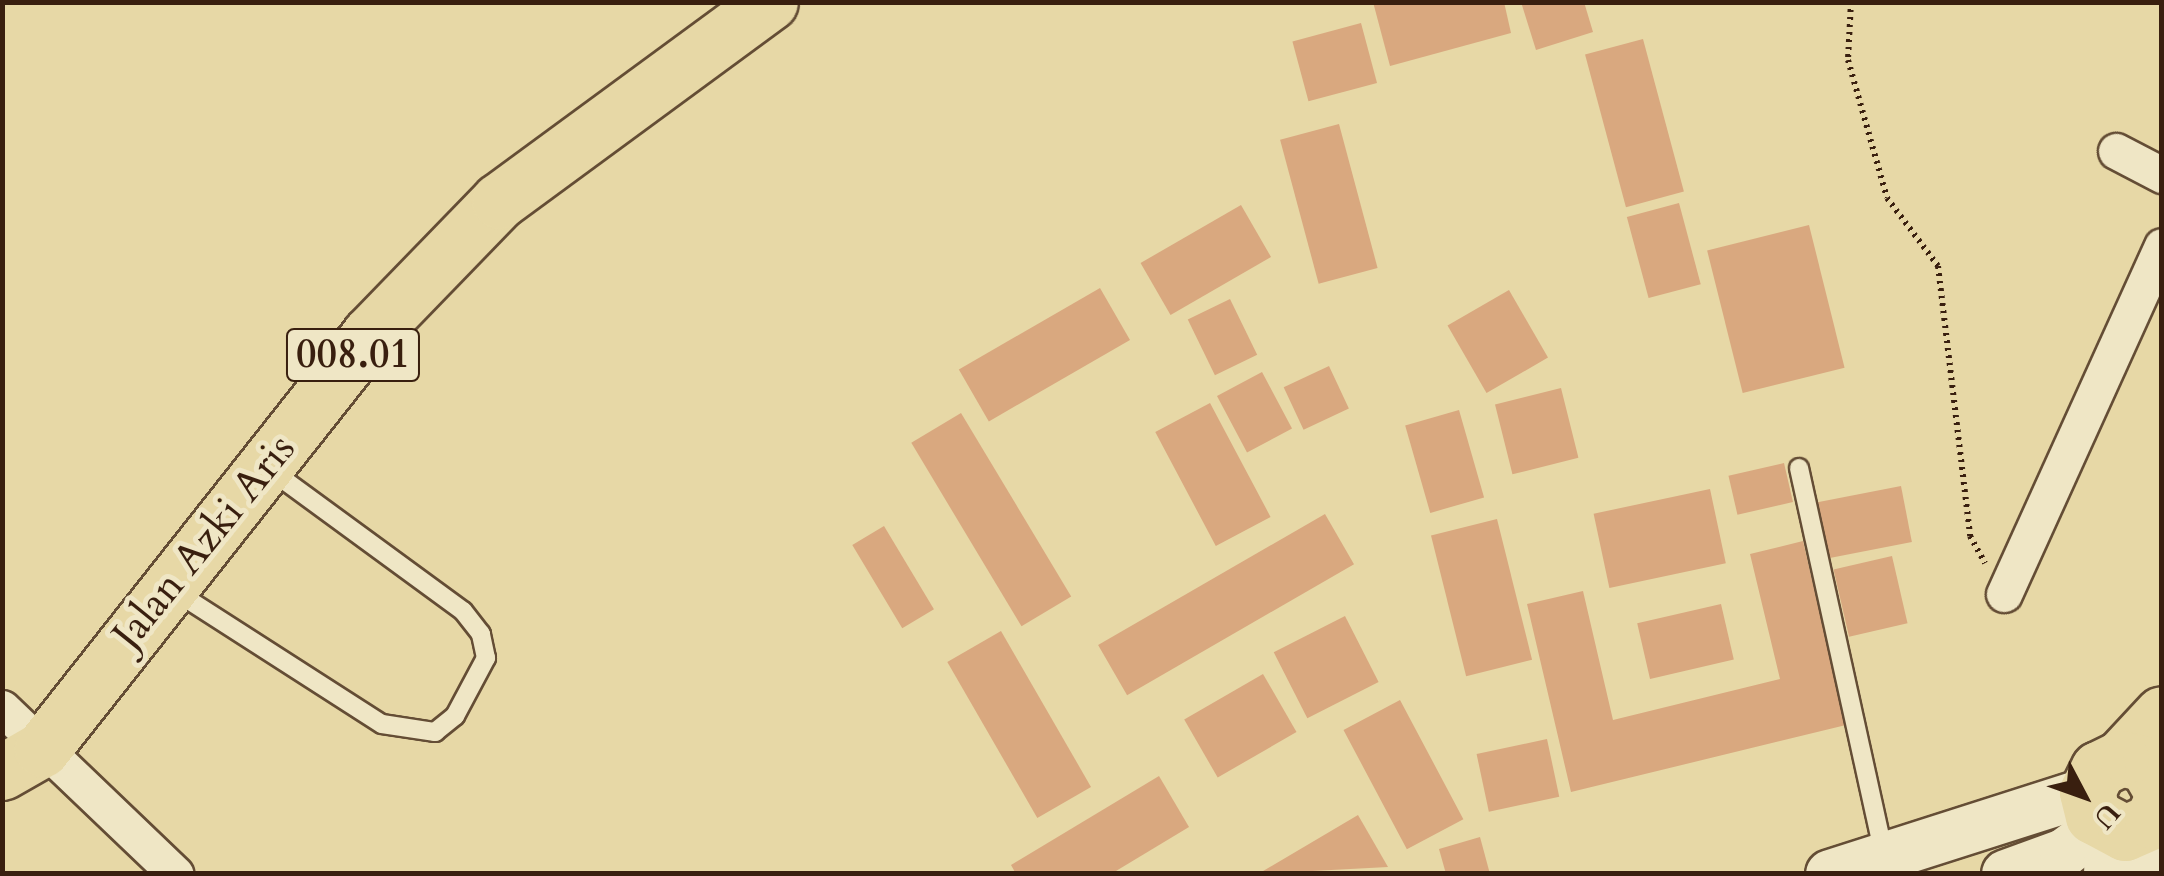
<!DOCTYPE html>
<style>
body{margin:0}
#map{position:relative;width:2164px;height:876px;overflow:hidden;background:#e7d8a6;font-family:Cardo,serif}
div>[style]{position:absolute}
[style*='--x']{left:calc(var(--x)*1px);top:calc(var(--y)*1px);width:calc(var(--w)*1px);rotate:calc(var(--a)*1deg)}
.building>*{inset:0;background:#d9a87f;transform-origin:0 0}
.path>*{height:6px;margin-top:-3px;transform-origin:0;background:repeating-linear-gradient(90deg,#391f0f 0 2.5px,transparent 0 7.5px)}
.roads{filter:drop-shadow(2px 0 #644d35) drop-shadow(-2px 0 #644d35) drop-shadow(0 2px #644d35) drop-shadow(0 -2px #644d35)}
.service>*{height:18px;margin:-9px;padding:0 9px;transform-origin:9px;border-radius:9px;background:#efe6c5}
.minor>*{height:35px;margin:-17.5px;padding:0 17.5px;transform-origin:17.5px;border-radius:17.5px;background:#efe6c5}
.secondary>*{height:48px;margin:-24px;padding:0 24px;transform-origin:24px;border-radius:24px;background:#efe6c5}
.primary>*{height:55px;margin:-27.5px;padding:0 27.5px;transform-origin:27.5px;border-radius:27.5px;background:#e7d8a6}
.trunk>*{height:55px;margin:-27.5px;padding:0 27.5px;transform-origin:27.5px;border-radius:27.5px;background:#e7d8a6}
span{translate:-50% -50%;white-space:nowrap;text-align:center;line-height:1.15;-webkit-text-stroke:10px #efe6c5;paint-order:stroke}
.shield-label span{padding:2px 8px;background:#efe6c5;border:2px solid;border-radius:8px;-webkit-text-stroke-width:0}
.shield-label{font-size:40px;color:#391f0f;font-weight:700}
.street-label{font-size:42px;color:#391f0f}
.frame{position:absolute;inset:0;border:5px solid #391f0f;pointer-events:none}
.north{position:absolute;left:2034px;top:746px;width:100px;height:100px;-webkit-text-stroke:8px #efe6c5;paint-order:stroke;rotate:131deg;font-size:28px;font-weight:700;line-height:40px;text-align:center;color:#391f0f}
.north::after{content:'';display:block;margin:auto;width:35px;height:45px;background:#391f0f;clip-path:polygon(50% 0,100% 100%,50% 72%,0 100%)}
</style>
<div id="map">
<div class="building">
<div style="clip-path:polygon(1373px 2px,1504px 2px,1511px 33px,1390px 66px)"></div>
<div style="clip-path:polygon(1521px 2px,1584px 2px,1593px 32px,1536px 50px)"></div>
<div style="left:1361px;top:23px;width:62px;height:71px;rotate:75deg"></div>
<div style="left:1643px;top:39px;width:158px;height:60px;rotate:75deg"></div>
<div style="left:1339px;top:124px;width:149px;height:61px;rotate:75deg"></div>
<div style="left:1679px;top:203px;width:84px;height:54px;rotate:75deg"></div>
<div style="left:1241px;top:205px;width:60px;height:116px;rotate:60deg"></div>
<div style="left:1809px;top:225px;width:147px;height:105px;rotate:76deg"></div>
<div style="left:1100px;top:288px;width:60px;height:163px;rotate:60deg"></div>
<div style="left:1509px;top:290px;width:78px;height:71px;rotate:60deg"></div>
<div style="left:1230px;top:299px;width:62px;height:47px;rotate:64deg"></div>
<div style="left:1329px;top:366px;width:47px;height:50px;rotate:65deg"></div>
<div style="left:1262px;top:372px;width:64px;height:51px;rotate:62deg"></div>
<div style="left:1561px;top:388px;width:72px;height:68px;rotate:76deg"></div>
<div style="left:1210px;top:403px;width:129px;height:62px;rotate:62deg"></div>
<div style="left:1459px;top:410px;width:91px;height:56px;rotate:74deg"></div>
<div style="left:961px;top:413px;width:214px;height:58px;rotate:59deg"></div>
<div style="left:1784px;top:463px;width:40px;height:57px;rotate:77deg"></div>
<div style="left:1901px;top:486px;width:57px;height:85px;rotate:79deg"></div>
<div style="left:1710px;top:489px;width:76px;height:119px;rotate:78deg"></div>
<div style="left:1325px;top:514px;width:58px;height:262px;rotate:60deg"></div>
<div style="left:1497px;top:519px;width:145px;height:68px;rotate:76deg"></div>
<div style="left:884px;top:526px;width:97px;height:37px;rotate:59deg"></div>
<div style="clip-path:polygon(1803px 541px,1846px 725px,1571px 792px,1527px 604px,1583px 591px,1613px 720px,1780px 679px,1750px 554px)"></div>
<div style="left:1892px;top:556px;width:69px;height:60px;rotate:77deg"></div>
<div style="left:1721px;top:604px;width:57px;height:86px;rotate:77deg"></div>
<div style="left:1345px;top:616px;width:74px;height:80px;rotate:63deg"></div>
<div style="left:1001px;top:631px;width:180px;height:62px;rotate:60deg"></div>
<div style="left:1263px;top:674px;width:67px;height:91px;rotate:60deg"></div>
<div style="left:1400px;top:700px;width:135px;height:64px;rotate:62deg"></div>
<div style="left:1547px;top:739px;width:59px;height:72px;rotate:78deg"></div>
<div style="clip-path:polygon(1159px 776px,1189px 827px,1111px 874px,1016px 874px,1011px 865px)"></div>
<div style="clip-path:polygon(1358px 815px,1388px 867px,1258px 874px)"></div>
<div style="clip-path:polygon(1480px 837px,1490px 874px,1446px 874px,1439px 849px)"></div>
</div>
<div class="path">
<div style="--x:1851;--y:2;--w:58;--a:93"></div>
<div style="--x:1848;--y:60;--w:143;--a:74.2"></div>
<div style="--x:1887;--y:198;--w:85;--a:53.1"></div>
<div style="--x:1938;--y:266;--w:272;--a:83.2"></div>
<div style="--x:1970;--y:536;--w:31;--a:61"></div>
</div>
<div class="roads">
<div class="service">
<div style="--x:1799;--y:468;--w:397;--a:77.6"></div>
<div style="--x:173;--y:590;--w:248;--a:32.7"></div>
<div style="--x:382;--y:724;--w:54;--a:8.6"></div>
<div style="--x:435;--y:732;--w:26;--a:-39"></div>
<div style="--x:455;--y:716;--w:66;--a:-61.9"></div>
<div style="--x:486;--y:658;--w:25;--a:-102"></div>
<div style="--x:481;--y:634;--w:29;--a:-128"></div>
<div style="--x:463;--y:611;--w:240;--a:-143.8"></div>
</div>
<div class="minor">
<div style="--x:2116;--y:151;--w:52;--a:27.6"></div>
<div style="--x:2004;--y:594;--w:382;--a:-65.6"></div>
<div style="--x:2;--y:708;--w:240;--a:43.7"></div>
</div>
<div class="secondary">
<div style="--x:2141;--y:829;--w:45;--a:82.4"></div>
<div style="--x:1830;--y:874;--w:270;--a:-17.7"></div>
<div style="--x:2006;--y:874;--w:62;--a:-19.9"></div>
<div style="--x:2064;--y:853;--w:47;--a:-36.4"></div>
<div style="--x:2108;--y:874;--w:45;--a:-87.5"></div>
</div>
<div class="primary">
<div style="--x:2;--y:772;--w:46;--a:-29.9"></div>
<div style="--x:42;--y:749;--w:529;--a:-51.68"></div>
<div style="--x:370;--y:334;--w:185;--a:-45.9"></div>
<div style="--x:499;--y:201;--w:336;--a:-36.3"></div>
</div>
<div class="trunk">
<div style="--x:2121;--y:758;--w:60;--a:-47"></div>
<div style="--x:2162;--y:792;--w:32;--a:-120"></div>
<div style="--x:2146;--y:764;--w:26;--a:-167"></div>
<div style="--x:2121;--y:758;--w:25;--a:154"></div>
<div style="--x:2098;--y:769;--w:25;--a:116"></div>
<div style="--x:2087;--y:792;--w:25;--a:76"></div>
<div style="--x:2093;--y:816;--w:36;--a:28"></div>
<div style="--x:2125;--y:833;--w:30;--a:-24"></div>
<div style="--x:2152;--y:821;--w:24;--a:-66"></div>
</div>
</div>
<div class="shield-label">
<span style="left:353px;top:355px">008.01</span>
</div>
<div class="street-label">
<span style="left:204px;top:542px;rotate:-51deg">Jalan Azki Aris</span>
</div>
<div class="frame"></div>
<div class="north">U</div>
</div>
